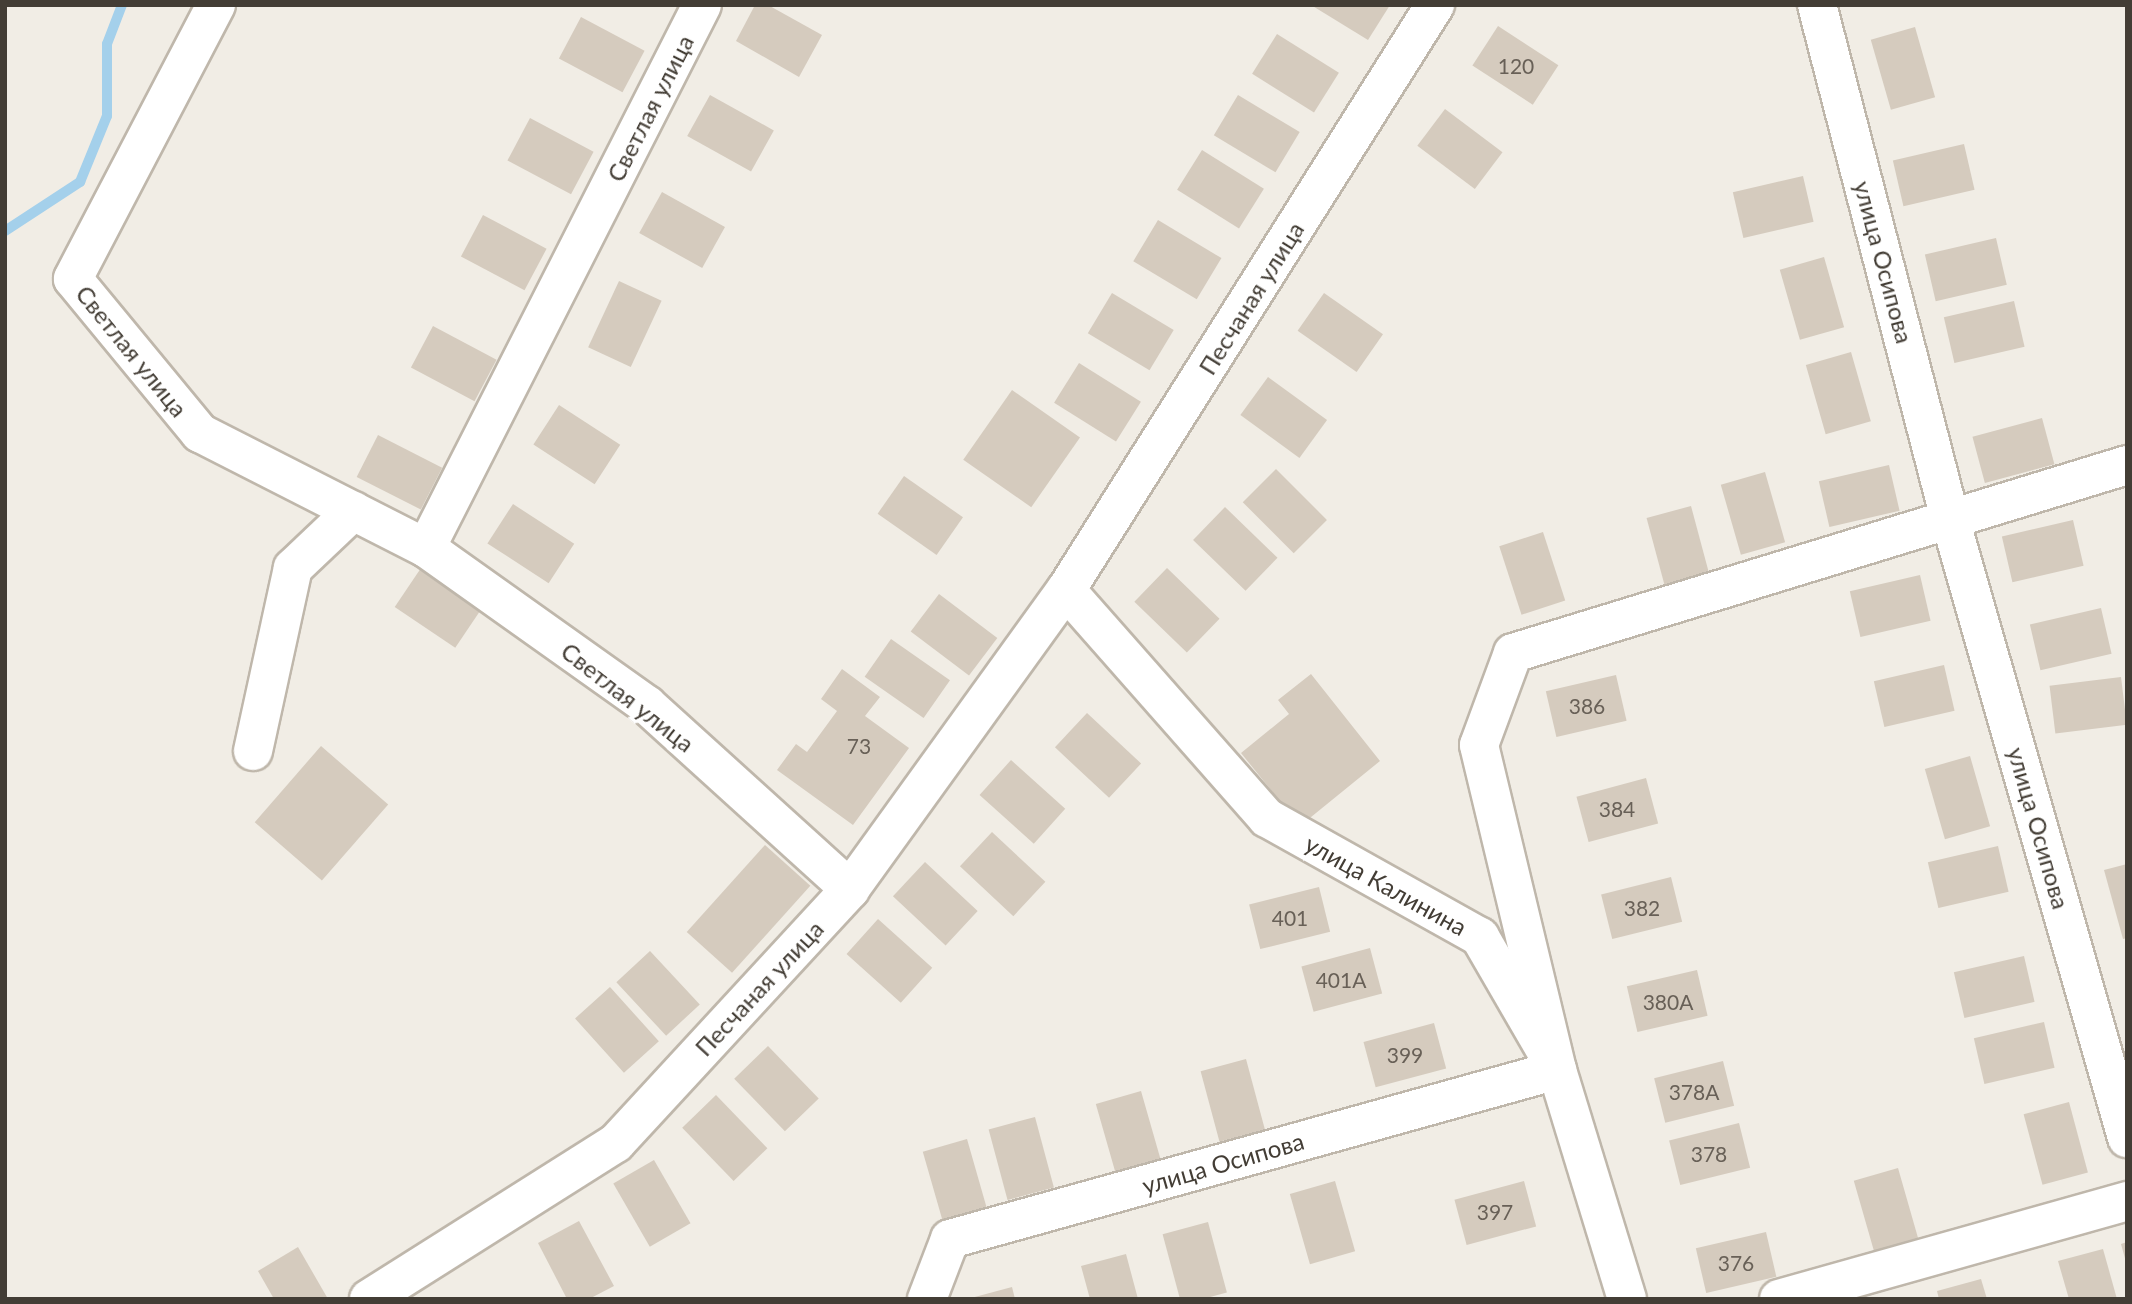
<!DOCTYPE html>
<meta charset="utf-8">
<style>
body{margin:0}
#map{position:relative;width:2132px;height:1304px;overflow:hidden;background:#f1ede5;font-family:Lato,sans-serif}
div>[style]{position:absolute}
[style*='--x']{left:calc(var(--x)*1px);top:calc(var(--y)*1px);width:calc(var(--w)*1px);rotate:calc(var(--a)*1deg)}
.stream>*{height:10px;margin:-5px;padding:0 5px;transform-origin:5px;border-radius:5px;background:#a4d0eb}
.building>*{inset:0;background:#d5cbbe;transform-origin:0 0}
.roads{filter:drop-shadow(2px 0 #bfb7ab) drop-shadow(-2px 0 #bfb7ab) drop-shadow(0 2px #bfb7ab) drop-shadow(0 -2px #bfb7ab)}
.minor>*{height:38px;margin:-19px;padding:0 19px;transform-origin:19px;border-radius:19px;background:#fff}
span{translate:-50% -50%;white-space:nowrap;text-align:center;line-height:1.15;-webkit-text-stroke:7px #fff;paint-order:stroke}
.number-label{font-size:21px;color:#686057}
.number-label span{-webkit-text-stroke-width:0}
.street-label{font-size:24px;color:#433d35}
.frame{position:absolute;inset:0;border:7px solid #433d35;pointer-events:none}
</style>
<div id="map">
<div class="stream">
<div style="--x:5;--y:231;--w:90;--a:-33.2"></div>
<div style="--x:80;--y:182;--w:71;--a:-67.8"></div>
<div style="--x:107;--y:116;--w:72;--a:-90"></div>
<div style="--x:107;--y:44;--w:42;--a:-69"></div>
</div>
<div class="building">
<div style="clip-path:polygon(755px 5px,768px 5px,822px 35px,799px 77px,736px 41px)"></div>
<div style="clip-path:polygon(1311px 5px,1390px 5px,1368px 40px)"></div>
<div style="left:581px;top:17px;width:72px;height:47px;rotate:28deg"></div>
<div style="left:1498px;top:26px;width:72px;height:47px;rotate:33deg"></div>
<div style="left:1915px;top:27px;width:73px;height:46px;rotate:74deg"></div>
<div style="left:1277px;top:34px;width:73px;height:47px;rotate:32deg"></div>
<div style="left:710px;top:95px;width:73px;height:47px;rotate:29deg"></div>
<div style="left:1238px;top:95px;width:72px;height:47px;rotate:31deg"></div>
<div style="left:1445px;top:109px;width:72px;height:46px;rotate:37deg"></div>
<div style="left:530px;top:118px;width:72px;height:48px;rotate:28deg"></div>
<div style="left:1964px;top:144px;width:47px;height:73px;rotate:77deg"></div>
<div style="left:1202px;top:150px;width:73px;height:47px;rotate:32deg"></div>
<div style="left:1803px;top:176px;width:47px;height:72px;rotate:77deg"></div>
<div style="left:662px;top:192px;width:72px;height:47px;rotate:29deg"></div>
<div style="left:483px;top:215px;width:72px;height:47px;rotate:28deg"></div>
<div style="left:1158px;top:220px;width:74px;height:48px;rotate:31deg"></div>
<div style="left:1996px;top:238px;width:48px;height:73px;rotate:77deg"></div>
<div style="left:1824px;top:257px;width:73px;height:46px;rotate:74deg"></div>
<div style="left:619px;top:281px;width:47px;height:73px;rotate:25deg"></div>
<div style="left:1112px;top:293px;width:72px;height:47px;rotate:31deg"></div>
<div style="left:1324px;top:293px;width:72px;height:46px;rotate:35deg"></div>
<div style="left:2014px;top:301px;width:47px;height:72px;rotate:77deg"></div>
<div style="left:433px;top:326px;width:72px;height:47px;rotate:28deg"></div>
<div style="left:1851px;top:352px;width:72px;height:47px;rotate:74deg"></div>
<div style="left:1079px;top:363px;width:73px;height:47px;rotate:32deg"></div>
<div style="left:1268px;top:377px;width:73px;height:47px;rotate:36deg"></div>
<div style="left:1012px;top:390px;width:83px;height:85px;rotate:35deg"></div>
<div style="left:559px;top:405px;width:73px;height:47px;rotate:33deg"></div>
<div style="left:2042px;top:418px;width:48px;height:72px;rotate:75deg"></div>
<div style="left:378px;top:435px;width:72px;height:47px;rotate:27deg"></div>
<div style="left:1889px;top:465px;width:47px;height:72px;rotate:77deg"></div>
<div style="left:1276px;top:469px;width:72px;height:47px;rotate:45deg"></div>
<div style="left:1765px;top:472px;width:73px;height:46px;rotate:74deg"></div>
<div style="left:904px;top:476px;width:72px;height:46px;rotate:35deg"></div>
<div style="left:513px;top:504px;width:73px;height:47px;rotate:33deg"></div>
<div style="left:1691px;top:506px;width:73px;height:46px;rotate:75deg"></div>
<div style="left:1225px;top:507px;width:73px;height:46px;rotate:44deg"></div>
<div style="left:2073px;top:520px;width:47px;height:73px;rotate:77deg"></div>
<div style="left:1543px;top:532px;width:72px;height:46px;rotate:72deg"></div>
<div style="left:421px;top:568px;width:73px;height:47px;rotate:34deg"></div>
<div style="left:1167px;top:568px;width:73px;height:47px;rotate:44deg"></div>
<div style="left:1920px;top:575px;width:47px;height:72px;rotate:77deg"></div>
<div style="left:939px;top:594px;width:73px;height:47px;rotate:37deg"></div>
<div style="left:2101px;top:608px;width:47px;height:73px;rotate:77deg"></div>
<div style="left:891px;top:639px;width:72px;height:46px;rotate:35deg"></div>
<div style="left:1944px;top:665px;width:47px;height:72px;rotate:77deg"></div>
<div style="clip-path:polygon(842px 669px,880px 697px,865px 716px,909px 748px,853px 825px,777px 770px,796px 744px,807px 752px,837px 711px,821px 699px)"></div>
<div style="clip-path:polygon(1311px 674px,1380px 761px,1300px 826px,1241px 753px,1289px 714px,1278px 700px)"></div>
<div style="left:1616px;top:675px;width:47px;height:72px;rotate:77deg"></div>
<div style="left:2121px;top:677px;width:48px;height:72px;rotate:83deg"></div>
<div style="left:1087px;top:713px;width:74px;height:47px;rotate:43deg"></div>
<div style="left:321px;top:746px;width:89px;height:101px;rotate:41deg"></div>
<div style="left:1970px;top:756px;width:73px;height:47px;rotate:74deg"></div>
<div style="left:1011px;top:760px;width:73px;height:47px;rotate:42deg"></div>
<div style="left:1646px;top:778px;width:47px;height:72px;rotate:75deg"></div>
<div style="left:992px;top:832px;width:73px;height:47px;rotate:43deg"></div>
<div style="left:765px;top:845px;width:61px;height:117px;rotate:42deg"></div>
<div style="left:1998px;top:846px;width:47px;height:72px;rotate:77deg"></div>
<div style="left:925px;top:862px;width:72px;height:47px;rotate:43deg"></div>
<div style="clip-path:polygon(2127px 864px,2127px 938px,2123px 939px,2104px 870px)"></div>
<div style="left:1671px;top:877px;width:46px;height:72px;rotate:76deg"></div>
<div style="left:1319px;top:887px;width:46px;height:72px;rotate:76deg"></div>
<div style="left:878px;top:919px;width:73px;height:47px;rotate:42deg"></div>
<div style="left:1370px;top:948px;width:47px;height:71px;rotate:75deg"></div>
<div style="left:650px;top:951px;width:73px;height:46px;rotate:47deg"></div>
<div style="left:2024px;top:956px;width:47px;height:72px;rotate:77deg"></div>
<div style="left:1697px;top:970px;width:47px;height:72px;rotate:77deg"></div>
<div style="left:610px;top:987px;width:73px;height:47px;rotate:48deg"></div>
<div style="left:2044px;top:1022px;width:47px;height:72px;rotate:77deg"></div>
<div style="left:1434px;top:1023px;width:47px;height:73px;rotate:75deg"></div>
<div style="left:768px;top:1046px;width:73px;height:47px;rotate:46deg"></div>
<div style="left:1246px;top:1059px;width:73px;height:47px;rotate:75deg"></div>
<div style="left:1723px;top:1061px;width:46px;height:71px;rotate:76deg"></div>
<div style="left:1141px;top:1091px;width:73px;height:47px;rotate:74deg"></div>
<div style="left:716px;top:1095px;width:74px;height:47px;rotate:46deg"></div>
<div style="left:2069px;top:1102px;width:73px;height:47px;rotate:75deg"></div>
<div style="left:1035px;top:1117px;width:73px;height:48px;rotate:75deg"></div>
<div style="left:1739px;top:1123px;width:46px;height:72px;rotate:76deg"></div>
<div style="left:967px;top:1139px;width:73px;height:46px;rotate:74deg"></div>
<div style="left:654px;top:1160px;width:73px;height:47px;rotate:60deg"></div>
<div style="left:1898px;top:1168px;width:73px;height:46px;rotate:74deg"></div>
<div style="left:1335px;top:1181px;width:73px;height:47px;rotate:74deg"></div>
<div style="left:1524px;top:1181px;width:47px;height:72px;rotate:75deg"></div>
<div style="clip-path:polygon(579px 1221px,614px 1286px,589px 1299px,567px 1299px,538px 1243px)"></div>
<div style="left:1208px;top:1222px;width:73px;height:47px;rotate:75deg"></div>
<div style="left:1766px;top:1232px;width:46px;height:72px;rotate:77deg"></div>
<div style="clip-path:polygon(2127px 1242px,2127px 1262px,2126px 1262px,2121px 1244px)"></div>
<div style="clip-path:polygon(298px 1247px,328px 1299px,274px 1299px,258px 1271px)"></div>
<div style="clip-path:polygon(2103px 1249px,2117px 1299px,2069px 1299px,2058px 1261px)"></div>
<div style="clip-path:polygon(1126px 1254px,1138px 1299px,1090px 1299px,1081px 1266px)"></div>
<div style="clip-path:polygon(1981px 1279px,1987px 1299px,1939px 1299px,1937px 1291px)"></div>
<div style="clip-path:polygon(1012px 1287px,1015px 1299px,971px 1299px,971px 1298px)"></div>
</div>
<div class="roads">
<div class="minor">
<div style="--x:216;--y:5;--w:309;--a:117.6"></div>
<div style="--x:73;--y:279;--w:200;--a:50.5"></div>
<div style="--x:200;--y:433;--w:254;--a:27"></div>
<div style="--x:426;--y:548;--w:272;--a:35.4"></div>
<div style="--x:648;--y:706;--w:273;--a:42.2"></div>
<div style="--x:1817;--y:5;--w:531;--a:75.49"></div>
<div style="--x:1950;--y:519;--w:644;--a:74.04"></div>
<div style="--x:426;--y:548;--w:609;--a:-63.06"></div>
<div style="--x:253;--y:751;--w:187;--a:-77.7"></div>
<div style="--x:293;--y:568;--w:83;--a:-43.5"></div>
<div style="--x:369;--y:1299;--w:292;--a:-32.3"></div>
<div style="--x:616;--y:1143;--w:345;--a:-47.3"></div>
<div style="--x:850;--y:889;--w:369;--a:-54.2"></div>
<div style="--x:1066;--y:590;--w:692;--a:-57.76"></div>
<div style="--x:927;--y:1299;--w:64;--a:-69"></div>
<div style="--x:950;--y:1239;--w:630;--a:-15.56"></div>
<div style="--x:1557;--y:1070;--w:154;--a:-120.1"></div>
<div style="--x:1480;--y:937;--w:244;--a:-150.8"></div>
<div style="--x:1267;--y:818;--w:304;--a:-131.4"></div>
<div style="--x:1627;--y:1299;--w:239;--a:-107"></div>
<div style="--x:1557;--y:1070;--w:334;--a:-103.5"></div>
<div style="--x:1479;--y:745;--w:98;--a:-69.7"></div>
<div style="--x:1513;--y:653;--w:642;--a:-17.02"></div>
<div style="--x:1779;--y:1299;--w:362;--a:-15.7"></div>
</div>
</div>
<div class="number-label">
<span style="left:1516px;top:66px">120</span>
<span style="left:1587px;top:706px">386</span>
<span style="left:859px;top:746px">73</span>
<span style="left:1617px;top:809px">384</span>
<span style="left:1642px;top:908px">382</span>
<span style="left:1290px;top:918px">401</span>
<span style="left:1341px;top:980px">401А</span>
<span style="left:1668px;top:1002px">380А</span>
<span style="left:1405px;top:1055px">399</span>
<span style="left:1694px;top:1092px">378А</span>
<span style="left:1709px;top:1154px">378</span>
<span style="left:1495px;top:1212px">397</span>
<span style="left:1736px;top:1263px">376</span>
</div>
<div class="street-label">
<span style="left:650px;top:108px;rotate:-63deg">Светлая улица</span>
<span style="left:1884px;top:262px;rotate:75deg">улица Осипова</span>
<span style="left:1251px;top:298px;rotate:-58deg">Песчаная улица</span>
<span style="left:132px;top:351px;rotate:51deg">Светлая улица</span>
<span style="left:628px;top:697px;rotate:38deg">Светлая улица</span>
<span style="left:2039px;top:828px;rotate:74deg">улица Осипова</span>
<span style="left:1386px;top:885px;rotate:29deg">улица Калинина</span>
<span style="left:759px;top:988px;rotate:-47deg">Песчаная улица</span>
<span style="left:1223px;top:1163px;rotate:-16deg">улица Осипова</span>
</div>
<div class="frame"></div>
</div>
